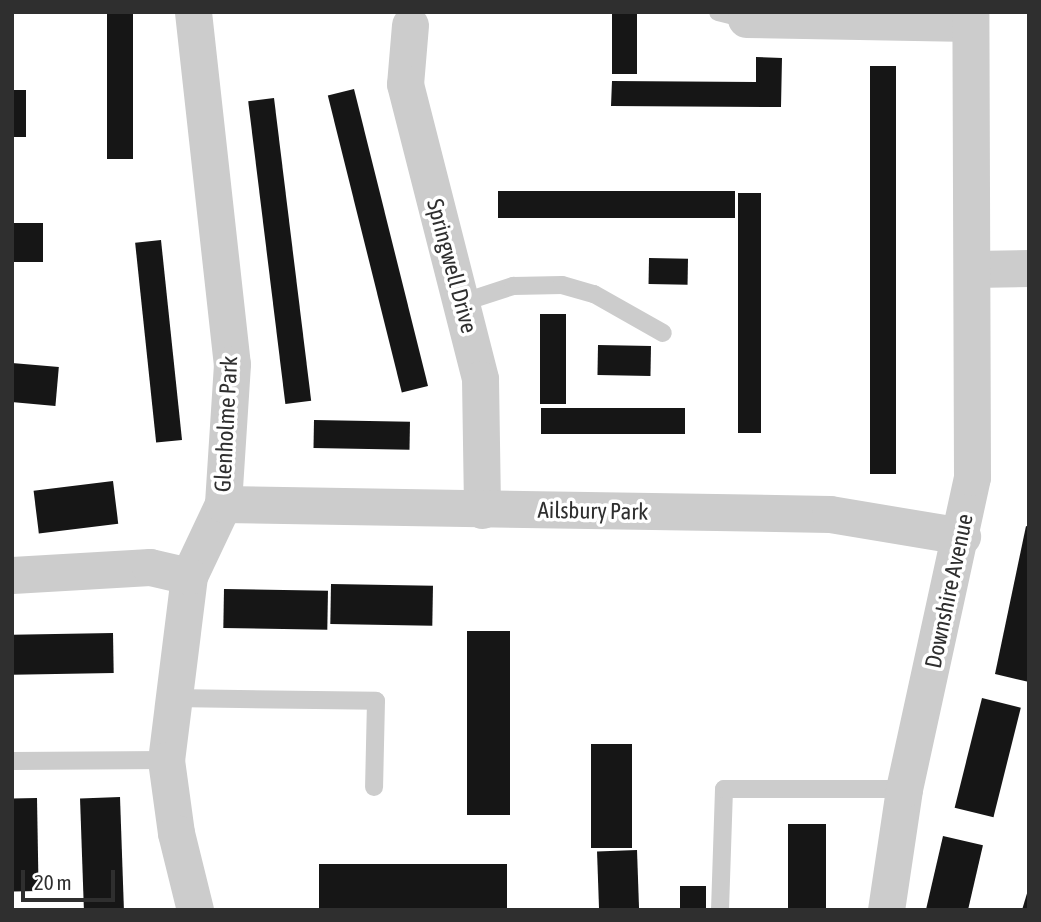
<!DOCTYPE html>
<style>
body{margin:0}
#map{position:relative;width:1041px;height:922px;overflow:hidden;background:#fff;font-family:"Asap Condensed",sans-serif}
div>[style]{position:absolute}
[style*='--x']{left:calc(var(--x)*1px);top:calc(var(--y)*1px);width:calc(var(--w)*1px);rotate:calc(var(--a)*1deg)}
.building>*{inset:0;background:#161616;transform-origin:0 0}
.service>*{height:18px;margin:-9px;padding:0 9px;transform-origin:9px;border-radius:9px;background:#ccc}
.minor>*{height:37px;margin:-18.5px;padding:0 18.5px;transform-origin:18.5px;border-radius:18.5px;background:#ccc}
span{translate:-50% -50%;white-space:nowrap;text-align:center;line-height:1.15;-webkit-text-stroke:7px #fff;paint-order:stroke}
.street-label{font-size:23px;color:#2f2f2f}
.frame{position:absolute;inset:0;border:14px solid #2f2f2f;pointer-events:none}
.scale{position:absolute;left:21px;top:870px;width:94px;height:32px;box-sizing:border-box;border:4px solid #2f2f2f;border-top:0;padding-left:9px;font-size:21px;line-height:24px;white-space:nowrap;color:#2f2f2f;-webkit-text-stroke:5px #fff;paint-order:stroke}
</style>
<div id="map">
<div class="building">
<div style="left:107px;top:12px;width:26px;height:147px"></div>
<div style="left:612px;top:12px;width:25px;height:62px"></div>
<div style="clip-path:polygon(756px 57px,782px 58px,781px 107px,611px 106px,612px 81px,756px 82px)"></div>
<div style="left:870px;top:66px;width:26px;height:408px"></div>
<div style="left:354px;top:89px;width:306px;height:27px;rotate:76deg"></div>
<div style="left:12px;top:90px;width:14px;height:47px"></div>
<div style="left:274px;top:98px;width:305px;height:26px;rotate:83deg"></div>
<div style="left:498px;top:191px;width:237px;height:27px"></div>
<div style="left:738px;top:193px;width:23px;height:240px"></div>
<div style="left:12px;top:223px;width:31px;height:39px"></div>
<div style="left:161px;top:240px;width:201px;height:26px;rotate:84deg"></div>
<div style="left:649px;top:258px;width:39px;height:26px;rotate:1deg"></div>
<div style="left:540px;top:314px;width:26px;height:90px"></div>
<div style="left:598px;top:345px;width:53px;height:30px;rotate:1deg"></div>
<div style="left:12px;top:363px;width:47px;height:39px;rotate:5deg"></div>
<div style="left:541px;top:408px;width:144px;height:26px"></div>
<div style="left:314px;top:420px;width:96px;height:28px;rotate:1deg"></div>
<div style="left:113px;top:481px;width:43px;height:80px;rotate:83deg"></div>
<div style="clip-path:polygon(1026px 526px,1029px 527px,1029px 682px,995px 674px)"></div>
<div style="left:331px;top:584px;width:102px;height:40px;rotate:1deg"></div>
<div style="left:224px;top:589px;width:104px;height:39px;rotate:1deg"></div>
<div style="left:467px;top:631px;width:43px;height:184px"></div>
<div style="left:113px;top:633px;width:40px;height:101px;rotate:89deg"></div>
<div style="left:982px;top:698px;width:40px;height:113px;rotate:14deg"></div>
<div style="left:591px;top:744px;width:41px;height:104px"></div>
<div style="left:120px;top:797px;width:113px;height:40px;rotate:88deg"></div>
<div style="left:37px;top:798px;width:93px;height:25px;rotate:89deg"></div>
<div style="left:788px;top:824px;width:38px;height:86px"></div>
<div style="left:943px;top:836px;width:41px;height:76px;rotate:13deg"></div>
<div style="left:637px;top:850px;width:60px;height:40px;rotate:88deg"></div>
<div style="left:319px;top:864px;width:188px;height:44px"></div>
<div style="left:680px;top:886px;width:26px;height:24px"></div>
<div style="clip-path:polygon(1028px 890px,1029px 910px,1022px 910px)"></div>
</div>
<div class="service">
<div style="--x:718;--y:12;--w:29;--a:14"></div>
<div style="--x:464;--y:302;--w:52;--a:-18.1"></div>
<div style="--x:513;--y:286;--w:49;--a:-1.2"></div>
<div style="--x:562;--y:285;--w:33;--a:16"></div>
<div style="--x:594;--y:294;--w:79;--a:29.5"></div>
<div style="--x:172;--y:698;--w:204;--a:0.8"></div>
<div style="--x:376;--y:701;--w:86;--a:91.3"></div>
<div style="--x:12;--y:761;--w:154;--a:-0.4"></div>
<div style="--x:720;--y:910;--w:121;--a:-88.1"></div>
<div style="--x:724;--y:789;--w:180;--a:0"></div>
</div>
<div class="minor">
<div style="--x:193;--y:12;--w:354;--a:83.7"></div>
<div style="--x:232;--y:364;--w:140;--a:93.7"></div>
<div style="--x:223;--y:504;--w:80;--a:115.3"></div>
<div style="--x:189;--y:576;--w:185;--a:97.1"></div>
<div style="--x:166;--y:760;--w:74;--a:82.2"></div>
<div style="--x:176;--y:833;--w:79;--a:76.1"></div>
<div style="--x:746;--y:19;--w:224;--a:1"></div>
<div style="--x:410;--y:25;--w:59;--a:94.8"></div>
<div style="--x:405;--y:84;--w:304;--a:75.7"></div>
<div style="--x:480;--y:379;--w:131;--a:89.1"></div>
<div style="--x:972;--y:269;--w:57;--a:-1"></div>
<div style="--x:223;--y:504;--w:607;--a:0.94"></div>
<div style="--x:830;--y:514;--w:134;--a:9.5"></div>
<div style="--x:12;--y:575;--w:138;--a:-3.3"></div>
<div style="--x:150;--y:567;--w:40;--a:13"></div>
<div style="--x:886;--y:910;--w:122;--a:-81.5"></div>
<div style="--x:904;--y:789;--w:319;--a:-77.7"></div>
<div style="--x:972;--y:477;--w:465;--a:-90.2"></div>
</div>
<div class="street-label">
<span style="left:452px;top:266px;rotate:75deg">Springwell Drive</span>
<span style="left:226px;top:424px;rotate:-87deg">Glenholme Park</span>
<span style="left:593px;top:511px;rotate:1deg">Ailsbury Park</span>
<span style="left:949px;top:591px;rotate:-78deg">Downshire Avenue</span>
</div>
<div class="frame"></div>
<div class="scale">20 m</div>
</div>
